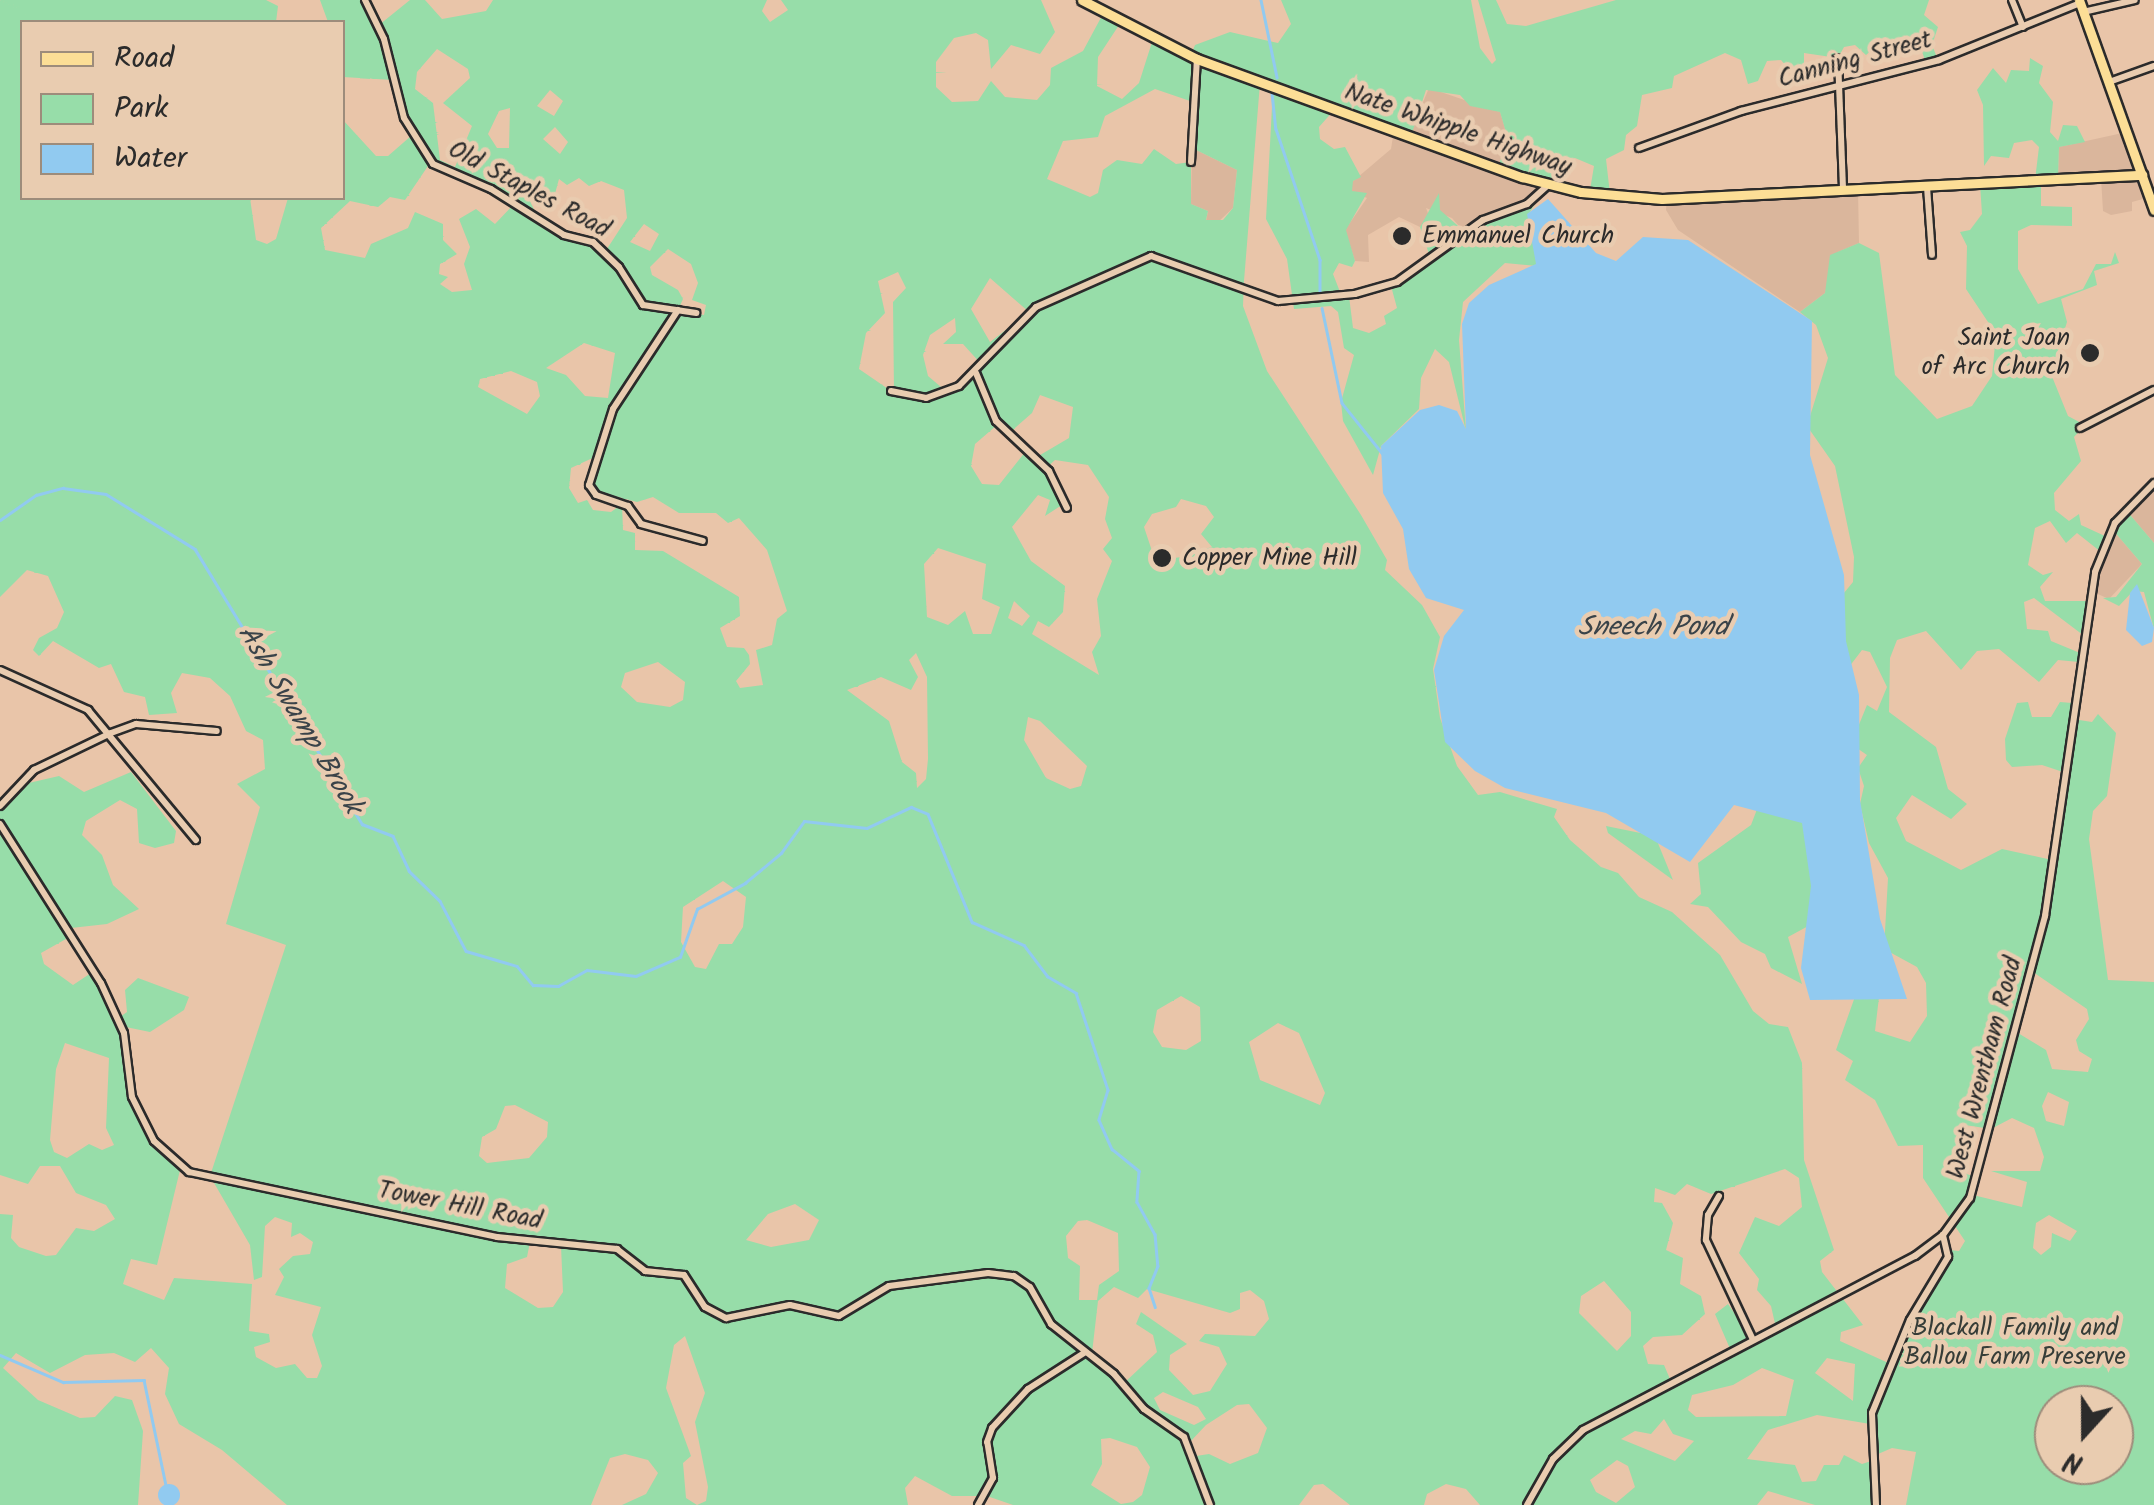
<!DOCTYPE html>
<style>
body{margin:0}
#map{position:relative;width:2154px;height:1505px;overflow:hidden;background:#e9c5a9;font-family:Kalam,sans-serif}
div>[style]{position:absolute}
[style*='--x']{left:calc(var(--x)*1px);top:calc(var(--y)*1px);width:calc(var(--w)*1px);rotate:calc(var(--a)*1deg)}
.built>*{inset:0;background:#dab69c}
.green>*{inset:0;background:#97dda9}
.water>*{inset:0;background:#91caf0}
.round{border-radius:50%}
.stream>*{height:2.5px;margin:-1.25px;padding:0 1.25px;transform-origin:1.25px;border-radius:1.25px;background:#91caf0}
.roads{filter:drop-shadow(2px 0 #2b2b2b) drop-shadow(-2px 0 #2b2b2b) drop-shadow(0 2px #2b2b2b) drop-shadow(0 -2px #2b2b2b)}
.minor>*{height:6px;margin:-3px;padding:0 3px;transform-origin:3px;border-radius:3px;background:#e9ccb0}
.major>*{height:9px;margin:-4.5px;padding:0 4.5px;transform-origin:4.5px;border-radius:4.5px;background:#fcde96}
.dots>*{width:28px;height:28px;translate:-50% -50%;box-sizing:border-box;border:5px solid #e9ccb0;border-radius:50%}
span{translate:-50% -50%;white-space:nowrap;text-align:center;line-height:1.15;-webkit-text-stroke:9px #e9ccb0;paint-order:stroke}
.street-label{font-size:25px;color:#2b2b2b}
.poi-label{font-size:25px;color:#2b2b2b}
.left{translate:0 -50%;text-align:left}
.right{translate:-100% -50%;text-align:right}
.park-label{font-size:25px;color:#363d38}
.water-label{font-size:28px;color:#3a4349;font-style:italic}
.legend{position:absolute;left:20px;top:20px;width:325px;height:180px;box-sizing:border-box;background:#e9ccb0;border:2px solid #9d8c7b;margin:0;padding:12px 18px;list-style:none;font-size:30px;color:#2b2b2b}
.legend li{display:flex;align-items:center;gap:20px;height:50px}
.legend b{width:50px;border:2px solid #9d8c7b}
.north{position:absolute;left:2034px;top:1385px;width:100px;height:100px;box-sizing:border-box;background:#e9ccb0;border:2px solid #9d8c7b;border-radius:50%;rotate:201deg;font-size:28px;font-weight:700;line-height:40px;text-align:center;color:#2b2b2b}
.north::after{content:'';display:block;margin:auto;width:35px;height:45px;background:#2b2b2b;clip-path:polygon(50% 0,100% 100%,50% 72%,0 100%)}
</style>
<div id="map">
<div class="built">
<div style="clip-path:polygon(1429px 88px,1500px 112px,1508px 138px,1498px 167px,1548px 183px,1537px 199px,1465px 233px,1452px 218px,1426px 208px,1429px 216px,1420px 227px,1399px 217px,1368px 235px,1369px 262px,1355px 261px,1345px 230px,1367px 198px,1352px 191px,1351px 183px,1391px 149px,1394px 130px,1415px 121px)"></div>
<div style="clip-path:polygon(2127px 132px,2150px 197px,2132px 202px,2132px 211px,2111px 215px,2103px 211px,2101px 178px,2058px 179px,2059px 147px)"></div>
<div style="clip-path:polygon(1192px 148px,1237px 170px,1233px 208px,1218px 222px,1206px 221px,1208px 211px,1191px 204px)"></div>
<div style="clip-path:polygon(1858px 190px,1859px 243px,1838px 252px,1825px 293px,1800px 312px,1678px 230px,1666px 210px,1667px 197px)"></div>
<div style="clip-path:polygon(2154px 484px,2154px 543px,2126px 510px)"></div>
<div style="clip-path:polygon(2112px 529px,2142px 564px,2109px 599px,2091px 591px)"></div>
</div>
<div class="green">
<div style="clip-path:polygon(evenodd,0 0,266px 0,278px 6px,276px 22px,22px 22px,22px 198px,250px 198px,256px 240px,267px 244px,276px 239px,288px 198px,342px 198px,343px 120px,376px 156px,388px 156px,411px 136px,393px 80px,343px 77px,342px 22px,328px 22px,320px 0,365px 0,379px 25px,410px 0,425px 0,442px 19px,486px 11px,493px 0,767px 0,762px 11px,770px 22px,788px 10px,781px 0,1041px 0,1055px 32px,1040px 54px,1011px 45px,991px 69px,988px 40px,976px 33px,954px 38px,936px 62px,936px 87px,952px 102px,978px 101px,991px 81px,1005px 97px,1037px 100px,1050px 85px,1051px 68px,1083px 51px,1104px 12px,1121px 22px,1098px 57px,1097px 86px,1122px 99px,1139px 83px,1153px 39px,1191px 55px,1195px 45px,1230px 32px,1278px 43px,1291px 24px,1281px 0,1471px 0,1480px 48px,1492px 64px,1496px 60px,1478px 0,1496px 0,1507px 24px,1526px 26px,1616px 0,1929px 0,1924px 15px,1938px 27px,1932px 45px,1938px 60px,1926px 63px,1918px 40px,1897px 46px,1883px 40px,1866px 55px,1855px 45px,1844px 47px,1838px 58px,1804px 53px,1804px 70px,1793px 74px,1781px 60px,1767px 61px,1758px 81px,1748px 84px,1741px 60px,1725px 53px,1674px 76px,1672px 88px,1642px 95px,1637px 126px,1626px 135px,1624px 150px,1606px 159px,1610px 194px,1590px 190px,1594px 166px,1575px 158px,1564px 161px,1558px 185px,1498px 167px,1508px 139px,1500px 112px,1470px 106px,1460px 95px,1426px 90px,1411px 136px,1335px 109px,1319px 127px,1320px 139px,1334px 149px,1345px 147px,1361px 177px,1353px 181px,1352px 191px,1367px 193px,1346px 230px,1355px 261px,1352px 267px,1339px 263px,1333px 274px,1342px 297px,1349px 296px,1353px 328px,1369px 333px,1386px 324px,1384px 316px,1397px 308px,1391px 286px,1430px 257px,1420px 227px,1439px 193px,1440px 210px,1465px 232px,1538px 199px,1528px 215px,1539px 246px,1537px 266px,1505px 263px,1463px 302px,1459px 340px,1466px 431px,1449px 362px,1435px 349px,1421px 378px,1419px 409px,1381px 446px,1373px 475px,1343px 421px,1341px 402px,1354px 355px,1344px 348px,1338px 312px,1331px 306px,1294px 309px,1287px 259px,1266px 219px,1273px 88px,1260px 83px,1244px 281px,1243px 306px,1267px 371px,1361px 515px,1387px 560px,1385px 570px,1422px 605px,1440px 637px,1433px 669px,1440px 718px,1457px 766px,1478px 795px,1500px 792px,1557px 809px,1554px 817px,1570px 840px,1601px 867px,1618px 873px,1639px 897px,1672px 912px,1720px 955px,1753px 1011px,1769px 1024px,1788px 1027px,1802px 1063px,1804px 1160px,1834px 1250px,1820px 1261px,1822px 1272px,1863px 1325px,1841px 1332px,1840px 1341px,1895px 1366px,1950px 1250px,1959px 1251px,1965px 1241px,1923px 1178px,1923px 1145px,1898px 1146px,1875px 1100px,1845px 1080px,1853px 1061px,1836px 1050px,1857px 991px,1879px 997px,1875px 1031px,1910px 1042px,1927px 1016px,1926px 983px,1917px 967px,1884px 949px,1888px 878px,1869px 843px,1860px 804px,1864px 786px,1858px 768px,1867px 755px,1851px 744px,1867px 705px,1877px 711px,1887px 687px,1870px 652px,1862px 650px,1849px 667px,1839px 599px,1853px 582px,1854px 557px,1835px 466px,1807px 426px,1828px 358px,1816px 325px,1800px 312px,1825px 293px,1830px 255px,1859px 243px,1879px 253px,1895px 375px,1937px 419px,1972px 406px,1992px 376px,1996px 334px,1966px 289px,1967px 246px,1960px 232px,1970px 230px,1982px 214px,1980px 184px,2035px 180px,2039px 147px,2032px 140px,2014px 143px,2009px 158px,1991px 156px,1984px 166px,1983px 105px,1977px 90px,1993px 68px,2006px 83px,2011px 70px,2029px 71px,2030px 58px,2043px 66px,2039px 83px,2053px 102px,2050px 132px,2058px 141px,2063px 125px,2077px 126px,2085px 142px,2059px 147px,2058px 179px,2041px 181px,2041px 206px,2072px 207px,2072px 226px,2031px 225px,2018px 231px,2018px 269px,2038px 304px,2083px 289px,2096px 264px,2111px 264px,2115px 252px,2119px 263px,2094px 271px,2097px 285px,2061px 299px,2067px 322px,2051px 374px,2068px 416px,2085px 425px,2074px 437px,2081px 461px,2054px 493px,2055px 510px,2069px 521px,2079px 514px,2081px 525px,2107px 537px,2101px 552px,2077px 533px,2066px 543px,2050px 521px,2035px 528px,2028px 565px,2043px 575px,2053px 572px,2040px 587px,2045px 601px,2088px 601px,2083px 635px,2034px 598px,2024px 602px,2027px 629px,2048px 631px,2051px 641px,2080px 653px,2079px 662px,2058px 660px,2039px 682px,1999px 649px,1977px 651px,1961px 670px,1926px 631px,1897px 640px,1890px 658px,1889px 712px,1936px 747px,1948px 789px,1967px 804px,1951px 819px,1912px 795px,1896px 818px,1906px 841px,1961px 870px,2002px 849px,2052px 860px,2063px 772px,2042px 765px,2012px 767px,2006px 760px,2005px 739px,2017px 703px,2028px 702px,2032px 717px,2051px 717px,2060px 702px,2072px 703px,2073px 719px,2092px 722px,2098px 714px,2116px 733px,2107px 796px,2093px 811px,2089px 839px,2108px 980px,2154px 982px,2154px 1505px,1906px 1505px,1916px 1452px,1892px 1448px,1878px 1454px,1870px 1424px,1817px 1415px,1768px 1430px,1747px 1459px,1795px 1465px,1802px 1482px,1816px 1481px,1824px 1465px,1839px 1465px,1844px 1455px,1862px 1464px,1877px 1459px,1878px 1505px,1815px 1505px,1768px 1491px,1757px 1505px,1480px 1505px,1466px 1489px,1446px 1484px,1427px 1494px,1424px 1505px,1350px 1505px,1323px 1484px,1314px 1485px,1299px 1505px,1013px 1505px,987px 1496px,952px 1496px,915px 1476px,905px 1488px,908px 1505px,622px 1505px,646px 1494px,658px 1473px,648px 1460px,625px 1454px,610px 1458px,591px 1505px,287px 1505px,222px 1450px,179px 1424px,165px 1394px,169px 1368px,151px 1348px,135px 1362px,114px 1353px,85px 1355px,50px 1373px,16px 1353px,3px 1368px,38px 1400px,80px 1418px,95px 1417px,115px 1396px,132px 1400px,143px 1431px,138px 1505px,0 1505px,0 1214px,13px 1215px,11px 1238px,19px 1247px,46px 1256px,56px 1255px,76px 1228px,94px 1231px,115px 1219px,106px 1205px,76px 1193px,60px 1166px,40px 1166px,28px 1184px,0 1175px,0 804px,20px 785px,59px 776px,84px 792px,131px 772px,176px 831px,174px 843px,155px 848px,139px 843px,137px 809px,120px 800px,86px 821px,82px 835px,102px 855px,113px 885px,139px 909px,107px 924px,71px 928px,73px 935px,41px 953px,44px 964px,73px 985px,94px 971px,117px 1019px,127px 1012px,125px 990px,138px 978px,189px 997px,184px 1010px,150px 1032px,121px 1026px,131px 1098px,154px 1142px,181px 1166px,157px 1265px,131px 1259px,123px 1284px,164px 1300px,174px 1278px,252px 1284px,249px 1331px,269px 1334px,270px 1342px,254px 1347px,256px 1357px,276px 1368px,295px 1364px,307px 1378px,317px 1378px,322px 1366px,312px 1335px,321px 1307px,275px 1295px,284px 1277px,279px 1269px,293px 1256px,310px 1254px,313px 1242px,300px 1233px,291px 1237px,292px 1223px,275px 1217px,265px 1226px,262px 1277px,254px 1280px,250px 1245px,210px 1176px,286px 945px,226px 924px,260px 807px,237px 784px,265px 769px,263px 740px,246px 731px,230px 696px,210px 678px,182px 673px,171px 693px,177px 713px,149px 715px,145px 697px,124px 692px,111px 664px,99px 668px,53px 641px,39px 656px,33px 650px,39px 638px,57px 628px,64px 612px,48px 576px,27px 570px,0 597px,0 0,437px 49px,468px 69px,470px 78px,443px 103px,472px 126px,455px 167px,440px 160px,433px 103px,415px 89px,417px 72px,437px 49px,0 0,1155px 89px,1193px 102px,1192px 148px,1237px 170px,1233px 208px,1223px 220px,1206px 220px,1208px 211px,1191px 204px,1191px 162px,1176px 164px,1154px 149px,1142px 164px,1117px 160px,1103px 170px,1098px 193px,1090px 197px,1047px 179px,1063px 141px,1098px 137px,1105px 116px,1155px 89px,0 0,550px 90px,563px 101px,554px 116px,537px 106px,550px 90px,0 0,510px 108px,509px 148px,497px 148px,488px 134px,499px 111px,510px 108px,0 0,555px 127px,568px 142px,560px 154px,543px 139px,555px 127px,0 0,430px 163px,514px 204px,495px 224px,476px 209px,459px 219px,470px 247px,464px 264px,472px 290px,452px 292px,440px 284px,448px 277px,439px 274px,440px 264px,457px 254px,443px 240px,443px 224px,415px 212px,408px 228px,371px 244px,365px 258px,325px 250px,321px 228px,350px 201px,378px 207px,390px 197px,405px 200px,430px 163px,0 0,579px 178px,589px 186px,601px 181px,624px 190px,627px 218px,605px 252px,539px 220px,530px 201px,536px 192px,553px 201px,559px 179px,567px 185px,579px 178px,0 0,644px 224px,659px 234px,650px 251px,630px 242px,644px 224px,0 0,668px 249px,691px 264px,698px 283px,692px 300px,706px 305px,704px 315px,678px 310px,683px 299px,678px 290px,652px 275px,650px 267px,668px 249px,0 0,898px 272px,906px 288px,893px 302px,894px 393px,859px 369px,866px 333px,885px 313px,878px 281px,898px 272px,0 0,990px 278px,1029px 312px,990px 342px,971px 309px,990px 278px,0 0,955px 318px,956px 332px,943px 344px,963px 344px,982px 365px,947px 392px,928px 376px,923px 355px,930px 335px,955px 318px,0 0,584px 343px,615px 353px,608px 398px,585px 396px,566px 375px,546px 368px,584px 343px,0 0,511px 371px,537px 382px,540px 396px,527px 414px,478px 387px,480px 379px,511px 371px,0 0,1040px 395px,1073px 407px,1069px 438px,1035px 458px,1026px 451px,999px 485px,982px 484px,971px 466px,975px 444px,997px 425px,1008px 434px,1032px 413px,1040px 395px,0 0,599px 455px,592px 477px,596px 491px,637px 502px,653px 497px,679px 513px,716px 513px,728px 523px,739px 518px,767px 550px,787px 611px,777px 619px,772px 645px,756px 650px,763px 685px,740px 688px,736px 681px,750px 664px,749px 655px,744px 648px,727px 647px,720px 628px,740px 616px,739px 597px,663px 551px,635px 550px,635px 533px,623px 530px,622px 504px,611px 512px,593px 510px,587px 500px,578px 503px,569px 488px,571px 468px,599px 455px,0 0,1055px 460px,1088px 465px,1109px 497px,1105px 519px,1112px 538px,1103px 549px,1112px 561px,1097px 599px,1101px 636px,1092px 652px,1099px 675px,1032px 634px,1038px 621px,1049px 627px,1063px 612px,1065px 586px,1031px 561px,1012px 527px,1038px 495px,1050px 500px,1045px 516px,1065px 503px,1046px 468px,1055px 460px,0 0,1181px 499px,1206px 506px,1214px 517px,1201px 534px,1212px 547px,1198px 551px,1191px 544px,1181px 557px,1168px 559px,1153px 554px,1144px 527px,1152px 514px,1176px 507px,1181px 499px,0 0,938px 548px,986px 564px,982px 599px,1000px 607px,991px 634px,973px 634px,965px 611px,948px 625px,927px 617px,924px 564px,938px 548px,0 0,1014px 601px,1030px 616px,1022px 626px,1008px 618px,1014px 601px,0 0,916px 653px,927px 677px,928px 759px,926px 779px,917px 788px,916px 773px,902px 762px,889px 721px,847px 690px,881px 677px,911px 690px,918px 677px,909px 660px,916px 653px,0 0,658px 662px,685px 682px,683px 700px,670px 707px,637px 702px,621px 687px,625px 673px,658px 662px,0 0,1028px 717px,1040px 721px,1087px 766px,1081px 786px,1070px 789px,1046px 778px,1024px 740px,1028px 717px,0 0,723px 881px,746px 897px,743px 927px,732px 944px,719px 944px,706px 969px,695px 967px,681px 942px,683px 907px,723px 881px,0 0,2033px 972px,2087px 1009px,2089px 1019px,2076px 1040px,2079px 1051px,2092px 1059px,2088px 1072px,2052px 1069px,2046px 1050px,2018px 1033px,2033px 972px,0 0,1181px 996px,1200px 1007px,1201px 1041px,1186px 1050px,1162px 1047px,1153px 1032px,1157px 1010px,1181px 996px,0 0,1278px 1023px,1299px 1033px,1325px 1093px,1320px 1105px,1260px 1080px,1249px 1042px,1278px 1023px,0 0,65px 1043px,109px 1058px,106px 1128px,114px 1145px,102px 1150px,89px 1144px,67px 1158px,54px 1152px,50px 1140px,56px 1069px,65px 1043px,0 0,2048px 1092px,2069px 1102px,2064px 1126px,2046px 1121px,2042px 1106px,2048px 1092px,0 0,515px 1105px,548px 1122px,547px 1137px,529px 1158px,487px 1163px,479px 1156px,482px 1137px,496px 1129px,505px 1106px,515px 1105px,0 0,2012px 1118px,2034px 1128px,2044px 1157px,2040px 1171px,1991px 1171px,2027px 1182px,2022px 1207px,1973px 1195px,1978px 1178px,1950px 1168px,1951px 1155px,1967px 1141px,1965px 1125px,1991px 1129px,2012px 1118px,0 0,1785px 1169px,1799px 1178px,1802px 1207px,1779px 1226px,1755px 1217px,1739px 1253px,1759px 1279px,1757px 1290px,1771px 1306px,1776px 1328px,1752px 1339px,1728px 1304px,1715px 1314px,1731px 1351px,1670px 1379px,1664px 1365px,1648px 1364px,1643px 1346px,1653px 1337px,1682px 1335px,1705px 1314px,1701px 1296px,1680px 1284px,1683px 1258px,1666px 1250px,1673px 1223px,1662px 1203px,1654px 1202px,1655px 1188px,1675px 1195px,1687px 1184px,1711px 1194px,1785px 1169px,0 0,795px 1204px,819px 1220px,809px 1240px,771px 1247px,746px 1240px,768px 1214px,795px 1204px,0 0,2049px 1215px,2077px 1231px,2070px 1241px,2052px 1233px,2051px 1247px,2041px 1255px,2033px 1248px,2036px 1223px,2049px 1215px,0 0,1087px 1220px,1118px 1233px,1119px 1271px,1099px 1285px,1097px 1300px,1079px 1300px,1080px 1266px,1068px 1258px,1066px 1236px,1078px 1221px,1087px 1220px,0 0,530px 1242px,561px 1246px,563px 1292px,553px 1307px,538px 1308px,505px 1288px,507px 1264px,527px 1257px,530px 1242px,0 0,1604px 1281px,1631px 1312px,1631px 1336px,1617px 1351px,1579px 1313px,1581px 1296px,1604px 1281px,0 0,1114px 1287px,1138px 1298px,1147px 1289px,1230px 1313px,1240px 1309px,1240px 1293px,1250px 1290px,1264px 1301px,1269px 1319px,1255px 1336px,1205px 1334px,1199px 1341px,1219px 1347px,1227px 1364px,1210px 1391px,1193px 1395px,1169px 1370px,1170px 1355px,1187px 1344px,1141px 1312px,1136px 1324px,1153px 1335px,1157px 1352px,1123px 1384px,1092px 1353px,1098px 1301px,1114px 1287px,0 0,685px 1336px,705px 1393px,695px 1422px,708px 1487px,706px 1501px,697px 1505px,686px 1498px,683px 1463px,691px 1456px,666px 1388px,674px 1345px,685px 1336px,0 0,1827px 1358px,1855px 1364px,1853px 1401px,1815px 1373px,1827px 1358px,0 0,1762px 1368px,1794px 1380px,1786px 1416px,1696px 1417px,1688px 1410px,1692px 1395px,1733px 1385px,1762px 1368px,0 0,1163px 1392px,1198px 1407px,1206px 1419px,1194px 1425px,1160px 1410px,1154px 1398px,1163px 1392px,0 0,1249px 1404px,1267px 1428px,1258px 1453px,1230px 1464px,1209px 1454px,1196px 1456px,1189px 1443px,1206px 1425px,1237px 1405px,1249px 1404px,0 0,2054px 1405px,2114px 1405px,2114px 1465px,2054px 1465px,2054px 1405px,0 0,1664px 1419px,1673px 1434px,1694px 1441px,1675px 1461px,1621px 1439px,1635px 1431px,1651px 1434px,1664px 1419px,0 0,1110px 1438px,1137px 1447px,1150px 1467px,1142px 1495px,1133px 1502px,1121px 1504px,1091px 1485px,1102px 1464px,1101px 1439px,1110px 1438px,0 0,1617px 1460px,1628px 1466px,1635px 1487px,1616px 1503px,1596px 1492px,1590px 1480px,1617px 1460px)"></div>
<div style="clip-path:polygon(2126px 510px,2154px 543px,2154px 629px,2144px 592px,2133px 591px,2119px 606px,2103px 598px,2116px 597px,2142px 564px,2112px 529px)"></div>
<div style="clip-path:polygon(1759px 804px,1817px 813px,1812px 924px,1788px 937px,1802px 984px,1771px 968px,1765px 954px,1741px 942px,1708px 907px,1690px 904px,1701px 894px,1698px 863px,1751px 825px)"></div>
<div style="clip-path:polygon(1606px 826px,1655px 836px,1673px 880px,1608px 833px)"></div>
</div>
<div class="water">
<div style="clip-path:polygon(1548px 199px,1596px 253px,1616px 261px,1643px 237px,1688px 240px,1812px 321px,1810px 455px,1844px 575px,1846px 641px,1859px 695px,1860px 800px,1880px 919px,1907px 999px,1810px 1000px,1801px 968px,1811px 886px,1802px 823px,1734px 805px,1690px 862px,1606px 813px,1505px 788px,1475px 771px,1445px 742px,1434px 670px,1444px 636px,1464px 610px,1426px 598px,1409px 569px,1403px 529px,1383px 493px,1381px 446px,1420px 410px,1439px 405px,1457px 411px,1466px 429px,1462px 324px,1469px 303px,1489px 285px,1536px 264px,1527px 214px)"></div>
<div style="clip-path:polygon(2137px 584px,2154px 628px,2152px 642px,2142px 646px,2126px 630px,2130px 593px)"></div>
<div class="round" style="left:158px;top:1484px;width:22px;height:22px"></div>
</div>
<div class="stream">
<div style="--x:1261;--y:0;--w:79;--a:78.3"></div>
<div style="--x:1272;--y:93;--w:36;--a:84"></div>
<div style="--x:1276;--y:129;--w:138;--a:71.4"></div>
<div style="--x:1320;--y:260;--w:34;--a:90"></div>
<div style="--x:1322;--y:308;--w:97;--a:78.1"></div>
<div style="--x:1342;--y:403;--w:64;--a:51.3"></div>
<div style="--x:0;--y:520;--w:44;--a:-34.8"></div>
<div style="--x:36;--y:495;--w:28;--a:-15"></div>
<div style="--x:63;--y:488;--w:43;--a:7.9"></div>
<div style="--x:106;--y:494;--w:105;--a:31.7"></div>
<div style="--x:195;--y:549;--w:322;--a:58.7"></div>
<div style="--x:362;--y:824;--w:33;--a:21"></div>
<div style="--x:393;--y:836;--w:38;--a:65"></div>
<div style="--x:409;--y:871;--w:43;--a:44.1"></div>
<div style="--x:440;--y:901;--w:56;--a:62.5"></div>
<div style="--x:466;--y:951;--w:53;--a:16.4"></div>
<div style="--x:517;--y:966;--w:25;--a:50"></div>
<div style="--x:533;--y:985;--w:25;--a:2"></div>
<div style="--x:558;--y:986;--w:33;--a:-29"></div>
<div style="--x:587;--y:970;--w:49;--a:7"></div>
<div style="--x:636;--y:976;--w:48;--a:-23.4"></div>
<div style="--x:680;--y:957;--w:51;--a:-70.5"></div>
<div style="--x:697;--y:909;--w:55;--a:-28.4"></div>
<div style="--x:745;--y:883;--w:47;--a:-39.8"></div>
<div style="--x:781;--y:853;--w:39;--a:-54"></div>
<div style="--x:804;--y:821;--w:63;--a:6.3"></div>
<div style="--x:867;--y:828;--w:49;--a:-25.5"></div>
<div style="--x:911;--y:807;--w:18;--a:22"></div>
<div style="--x:928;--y:814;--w:117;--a:67.8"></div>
<div style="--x:972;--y:922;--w:57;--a:23.9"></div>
<div style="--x:1024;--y:945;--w:39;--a:53"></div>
<div style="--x:1047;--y:976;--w:34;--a:30"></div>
<div style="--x:1076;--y:993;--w:102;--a:71.7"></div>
<div style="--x:1108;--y:1090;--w:31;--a:107"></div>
<div style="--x:1099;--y:1120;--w:32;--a:66"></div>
<div style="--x:1112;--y:1149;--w:35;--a:39"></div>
<div style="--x:1139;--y:1171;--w:31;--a:94"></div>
<div style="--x:1137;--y:1202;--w:37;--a:61"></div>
<div style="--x:1155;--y:1234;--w:32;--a:85"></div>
<div style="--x:1158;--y:1266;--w:24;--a:112"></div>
<div style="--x:1149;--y:1288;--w:20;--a:72"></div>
<div style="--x:0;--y:1355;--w:69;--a:23.2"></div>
<div style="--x:63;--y:1382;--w:81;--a:-1.4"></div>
<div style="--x:144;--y:1380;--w:107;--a:78.2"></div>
</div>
<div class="roads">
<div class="minor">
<div style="--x:365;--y:0;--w:43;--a:64"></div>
<div style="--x:384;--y:39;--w:81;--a:75.8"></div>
<div style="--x:404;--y:118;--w:54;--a:57.8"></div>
<div style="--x:433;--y:164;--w:63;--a:23.3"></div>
<div style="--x:491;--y:189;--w:86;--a:32.2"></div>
<div style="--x:564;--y:235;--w:30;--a:14"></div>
<div style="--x:593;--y:242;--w:36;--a:44"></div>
<div style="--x:619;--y:267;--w:45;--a:57.7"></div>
<div style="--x:643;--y:305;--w:54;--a:8.6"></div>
<div style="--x:2012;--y:0;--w:29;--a:68"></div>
<div style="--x:2083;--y:12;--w:53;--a:-13"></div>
<div style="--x:1838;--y:58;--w:131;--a:87.8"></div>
<div style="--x:2109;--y:82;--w:48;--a:-19.6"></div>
<div style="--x:1639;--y:148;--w:109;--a:-19.9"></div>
<div style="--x:1741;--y:111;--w:204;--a:-14.4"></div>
<div style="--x:1939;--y:60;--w:152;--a:-22"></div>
<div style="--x:1191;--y:162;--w:103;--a:-86.7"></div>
<div style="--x:1927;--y:187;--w:68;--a:85.8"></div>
<div style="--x:678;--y:310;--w:118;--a:123.3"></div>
<div style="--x:613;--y:409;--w:80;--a:107.5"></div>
<div style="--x:589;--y:485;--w:12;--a:55"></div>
<div style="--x:596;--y:495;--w:34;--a:19"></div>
<div style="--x:628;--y:506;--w:22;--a:54"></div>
<div style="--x:641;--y:524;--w:64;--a:15.3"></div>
<div style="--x:976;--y:373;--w:52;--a:67.4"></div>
<div style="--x:996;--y:421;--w:73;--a:43.3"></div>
<div style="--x:1049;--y:471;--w:41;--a:64.1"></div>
<div style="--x:891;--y:391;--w:36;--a:11"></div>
<div style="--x:926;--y:398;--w:35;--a:-20"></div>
<div style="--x:959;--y:386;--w:110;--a:-45.7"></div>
<div style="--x:1036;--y:307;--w:126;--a:-23.9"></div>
<div style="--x:1151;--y:256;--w:135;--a:19.5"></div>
<div style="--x:1278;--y:301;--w:77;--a:-5.2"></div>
<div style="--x:1355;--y:294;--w:44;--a:-15.9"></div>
<div style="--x:1397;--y:282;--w:106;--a:-35.8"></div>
<div style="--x:1483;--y:220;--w:47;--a:-20"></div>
<div style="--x:1527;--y:204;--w:28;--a:-42"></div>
<div style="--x:2080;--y:428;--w:83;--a:-27.2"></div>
<div style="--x:0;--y:670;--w:97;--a:24.4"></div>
<div style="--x:88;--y:710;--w:169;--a:50.3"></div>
<div style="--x:0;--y:806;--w:50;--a:-46.6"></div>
<div style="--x:34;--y:770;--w:85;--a:-25.7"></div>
<div style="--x:111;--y:733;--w:27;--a:-20"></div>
<div style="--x:136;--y:724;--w:81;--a:4.9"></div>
<div style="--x:0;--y:824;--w:188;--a:57.6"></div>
<div style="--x:101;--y:983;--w:55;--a:65.3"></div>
<div style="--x:124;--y:1033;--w:64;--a:82.9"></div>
<div style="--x:132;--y:1097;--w:49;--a:63.4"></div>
<div style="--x:154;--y:1141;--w:47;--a:41.5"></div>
<div style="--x:189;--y:1172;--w:315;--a:11.9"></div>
<div style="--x:497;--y:1237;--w:121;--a:5.7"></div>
<div style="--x:617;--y:1249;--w:36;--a:38"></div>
<div style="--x:645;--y:1271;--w:39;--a:6"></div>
<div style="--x:684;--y:1275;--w:38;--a:57"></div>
<div style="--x:705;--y:1307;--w:24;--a:28"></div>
<div style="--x:726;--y:1318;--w:65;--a:-11.5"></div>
<div style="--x:790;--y:1305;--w:50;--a:12.7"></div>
<div style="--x:839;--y:1316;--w:58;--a:-31"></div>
<div style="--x:889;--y:1286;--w:100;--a:-7.5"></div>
<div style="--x:988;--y:1273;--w:26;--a:7"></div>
<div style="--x:1014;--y:1276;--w:19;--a:35"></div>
<div style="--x:1030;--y:1287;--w:43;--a:60.4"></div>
<div style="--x:1051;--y:1324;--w:80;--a:38.4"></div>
<div style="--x:1114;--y:1374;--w:46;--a:49.4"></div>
<div style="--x:1144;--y:1409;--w:49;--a:35"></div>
<div style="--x:1184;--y:1437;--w:73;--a:69.1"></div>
<div style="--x:1719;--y:1196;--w:22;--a:120"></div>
<div style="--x:1708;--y:1215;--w:25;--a:95"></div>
<div style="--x:1706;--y:1240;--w:110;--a:64.8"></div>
<div style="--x:978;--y:1505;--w:31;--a:-61"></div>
<div style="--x:993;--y:1478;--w:36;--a:-99"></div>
<div style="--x:987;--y:1442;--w:15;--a:-70"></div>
<div style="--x:992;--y:1428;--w:53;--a:-47.3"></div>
<div style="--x:1028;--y:1389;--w:67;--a:-32.7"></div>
<div style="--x:1527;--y:1505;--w:53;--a:-60.5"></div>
<div style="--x:1553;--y:1459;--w:42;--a:-44"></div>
<div style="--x:1583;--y:1430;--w:375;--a:-27.7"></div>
<div style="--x:1915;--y:1256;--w:35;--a:-37"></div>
<div style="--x:1943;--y:1235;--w:46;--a:-53.9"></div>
<div style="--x:1970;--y:1198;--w:292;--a:-75.1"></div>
<div style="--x:2045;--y:916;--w:348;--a:-81.7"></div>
<div style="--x:2095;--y:572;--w:53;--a:-67.8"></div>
<div style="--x:2115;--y:523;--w:56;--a:-45.7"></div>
<div style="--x:1876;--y:1505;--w:92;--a:-92.5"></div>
<div style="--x:1872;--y:1413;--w:100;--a:-67.8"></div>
<div style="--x:1910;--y:1320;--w:74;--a:-58.9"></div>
<div style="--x:1948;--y:1257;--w:23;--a:-103"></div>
</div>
<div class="major">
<div style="--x:1082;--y:0;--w:129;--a:27.2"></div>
<div style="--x:1197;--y:59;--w:346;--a:20"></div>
<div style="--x:1522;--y:177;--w:61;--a:14.3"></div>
<div style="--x:1581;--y:192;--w:81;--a:4.9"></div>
<div style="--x:1662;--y:199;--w:481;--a:-2.9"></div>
<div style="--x:2079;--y:0;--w:223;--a:70.3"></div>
</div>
</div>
<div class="dots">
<div style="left:1402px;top:236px;background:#2b2b2b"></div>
<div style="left:2090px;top:353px;background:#2b2b2b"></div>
<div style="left:1162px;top:558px;background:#2b2b2b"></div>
</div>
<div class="street-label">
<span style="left:1855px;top:60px;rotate:-15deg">Canning Street</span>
<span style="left:1458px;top:130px;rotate:19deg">Nate Whipple Highway</span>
<span style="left:529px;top:190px;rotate:28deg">Old Staples Road</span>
<span style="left:1985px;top:1068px;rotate:-75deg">West Wrentham Road</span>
<span style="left:460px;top:1206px;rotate:11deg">Tower Hill Road</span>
</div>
<div class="poi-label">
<span class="left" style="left:1422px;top:236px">Emmanuel Church</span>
<span class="right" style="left:2070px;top:353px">Saint Joan<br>of Arc Church</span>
<span class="left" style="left:1182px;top:558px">Copper Mine Hill</span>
</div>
<div class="park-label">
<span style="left:2015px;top:1343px">Blackall Family and<br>Ballou Farm Preserve</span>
</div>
<div class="water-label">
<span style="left:1653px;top:628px">Sneech Pond</span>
<span style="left:299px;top:720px;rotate:59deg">Ash Swamp Brook</span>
</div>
<ul class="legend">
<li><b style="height:12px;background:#fcde96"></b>Road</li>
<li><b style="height:28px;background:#97dda9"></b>Park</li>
<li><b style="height:28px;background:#91caf0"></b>Water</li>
</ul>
<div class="north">N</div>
</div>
